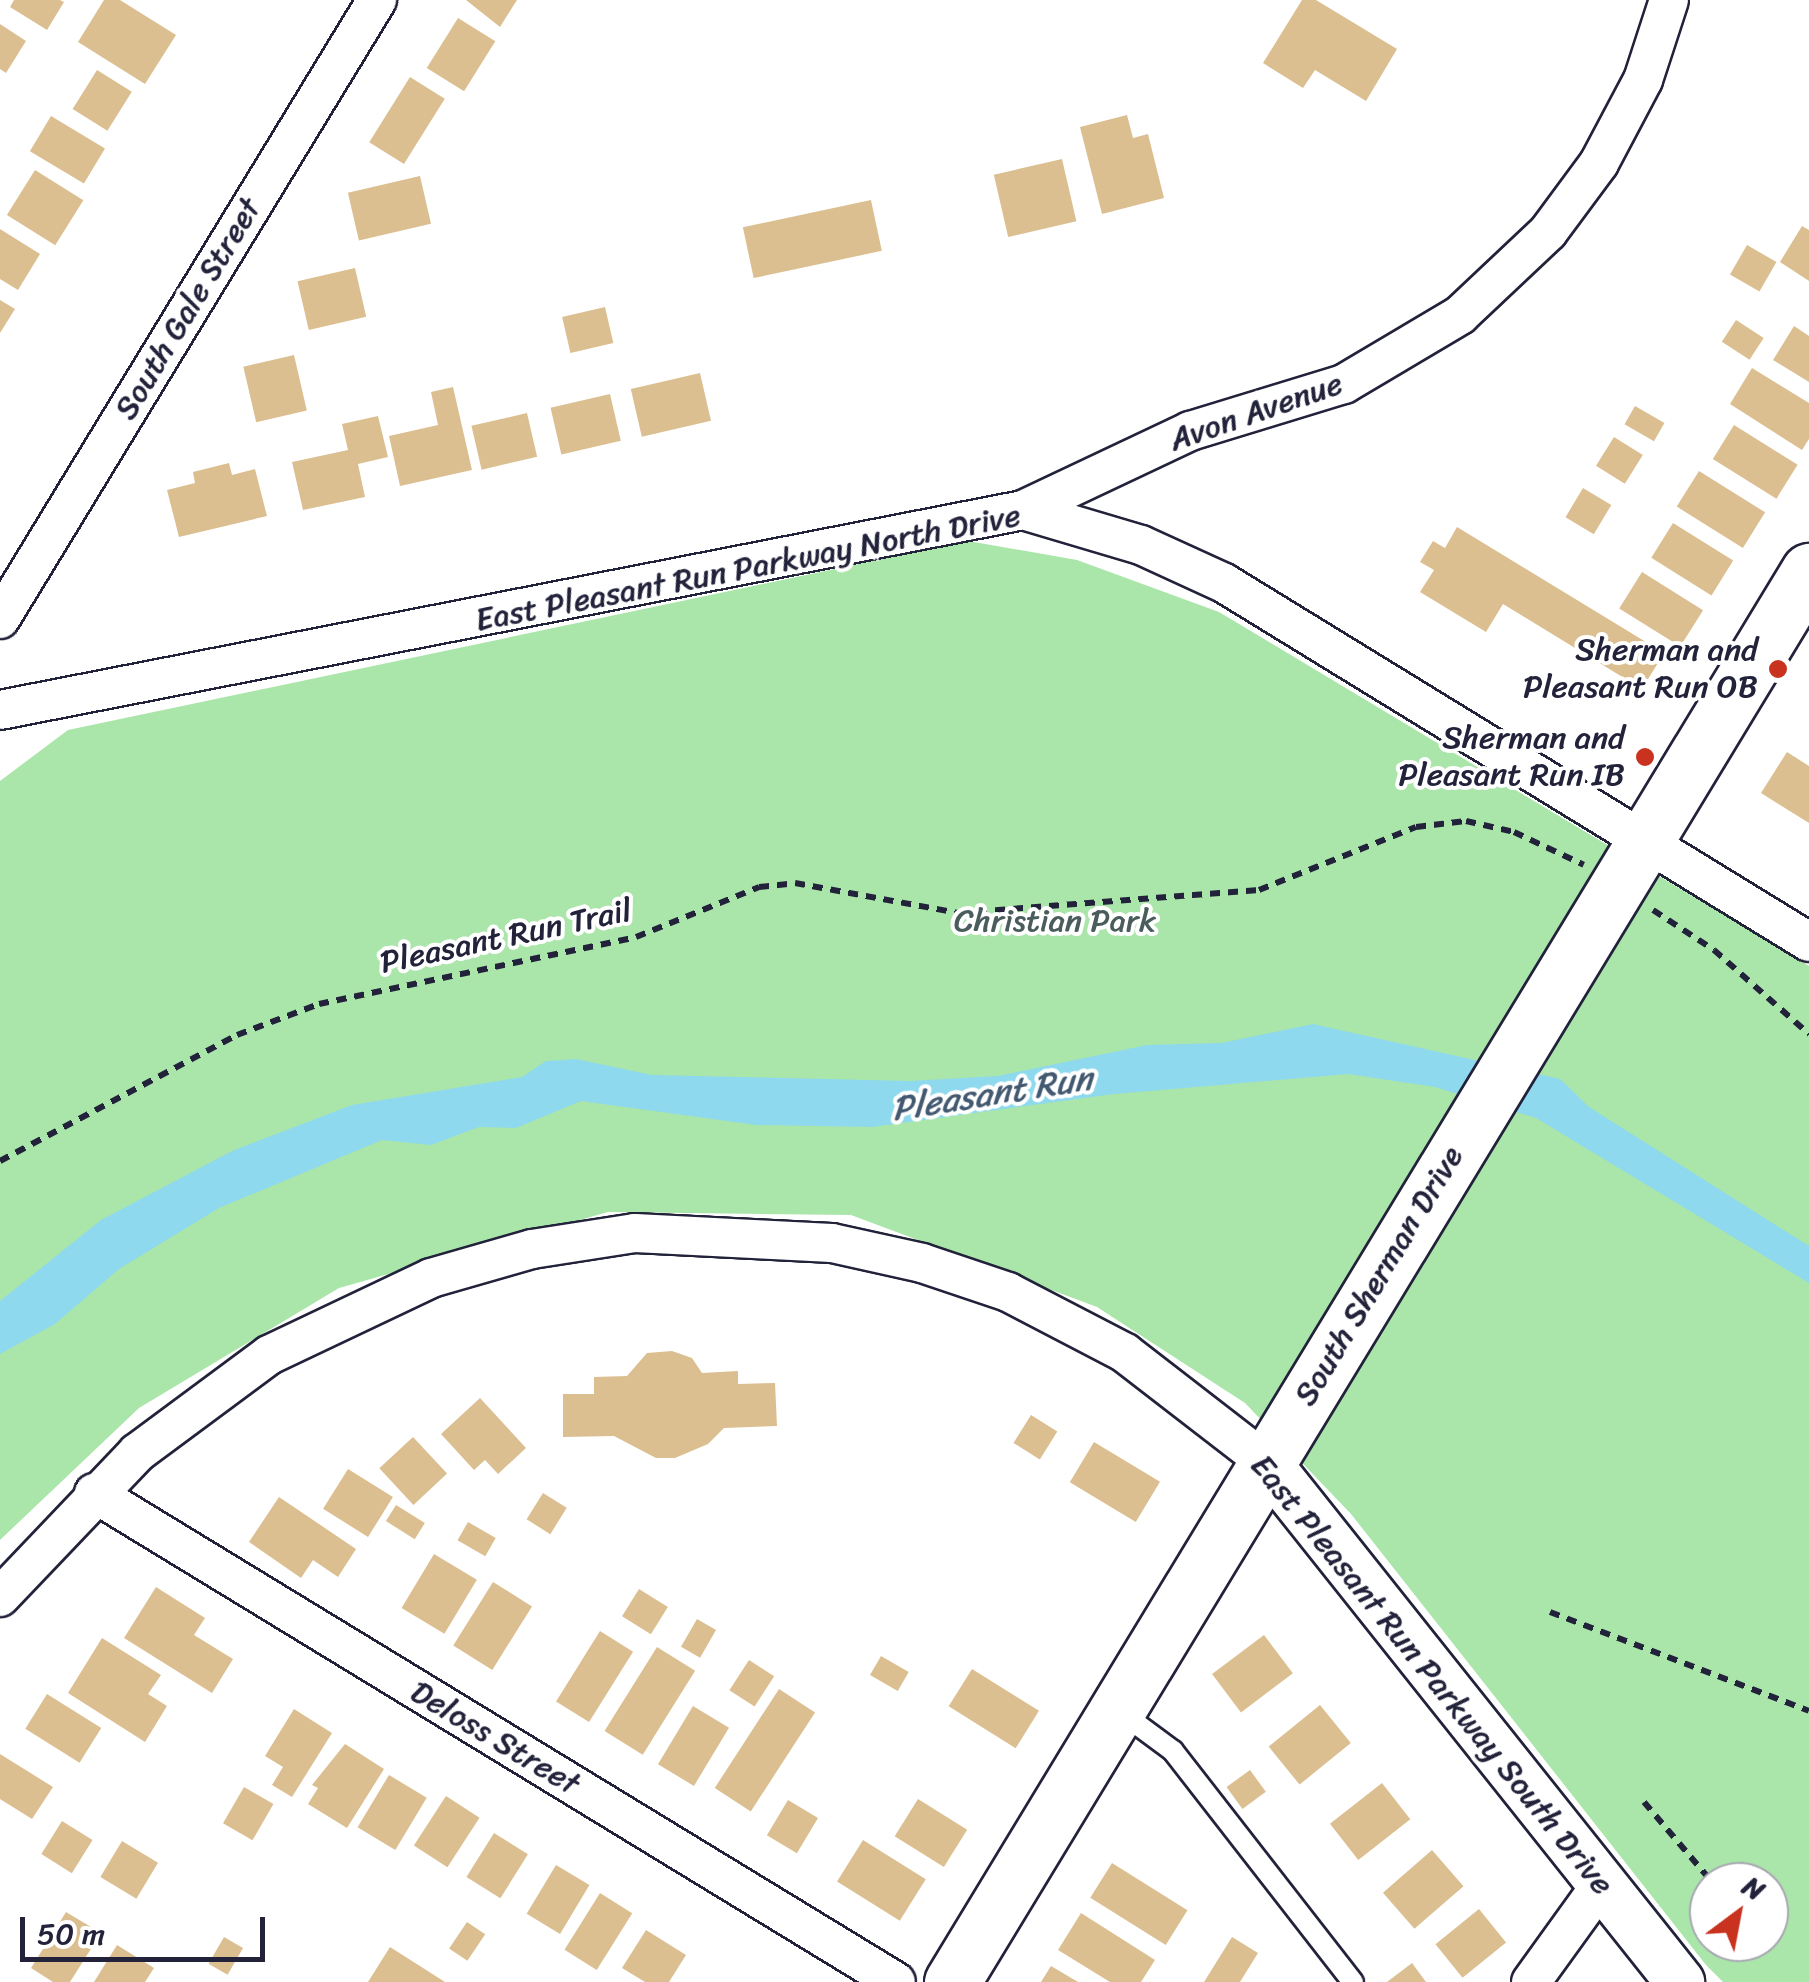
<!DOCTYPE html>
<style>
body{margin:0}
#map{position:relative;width:1809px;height:1982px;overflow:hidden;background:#fff;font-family:Sriracha,sans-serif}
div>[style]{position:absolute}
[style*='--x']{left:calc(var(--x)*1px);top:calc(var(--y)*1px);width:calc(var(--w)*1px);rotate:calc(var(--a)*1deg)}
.green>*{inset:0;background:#aae5aa}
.water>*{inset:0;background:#8ed9ee}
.building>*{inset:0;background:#dcbf90;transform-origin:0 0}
.path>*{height:6px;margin-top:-3px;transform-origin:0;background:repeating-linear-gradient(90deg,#22223b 0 10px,transparent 0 18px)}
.roads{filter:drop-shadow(2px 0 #22223b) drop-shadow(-2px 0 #22223b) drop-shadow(0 2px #22223b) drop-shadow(0 -2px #22223b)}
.service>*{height:20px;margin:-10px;padding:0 10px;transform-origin:10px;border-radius:10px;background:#fff}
.minor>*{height:38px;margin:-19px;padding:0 19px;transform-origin:19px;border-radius:19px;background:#fff}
.tertiary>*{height:48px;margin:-24px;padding:0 24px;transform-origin:24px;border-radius:24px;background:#fff}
.secondary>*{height:55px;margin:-27.5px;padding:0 27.5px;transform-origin:27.5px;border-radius:27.5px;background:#fff}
.dots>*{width:28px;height:28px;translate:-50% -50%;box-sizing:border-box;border:5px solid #fff;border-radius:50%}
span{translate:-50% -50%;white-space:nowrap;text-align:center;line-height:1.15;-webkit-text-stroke:8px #fff;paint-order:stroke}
.street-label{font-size:32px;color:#22223b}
.poi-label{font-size:32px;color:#22223b}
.right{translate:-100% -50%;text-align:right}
.park-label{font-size:32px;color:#4b5c5c}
.water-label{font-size:35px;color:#425971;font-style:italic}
.north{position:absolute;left:1689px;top:1862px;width:100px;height:100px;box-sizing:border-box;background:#fff;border:2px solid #a7a7b1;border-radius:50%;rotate:32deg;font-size:28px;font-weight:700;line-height:40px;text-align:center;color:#22223b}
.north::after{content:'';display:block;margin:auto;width:35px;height:45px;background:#c8321e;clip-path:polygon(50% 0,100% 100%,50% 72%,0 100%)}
.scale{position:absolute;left:20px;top:1917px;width:245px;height:45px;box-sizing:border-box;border:5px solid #22223b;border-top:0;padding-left:12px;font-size:30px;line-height:35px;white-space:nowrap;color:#22223b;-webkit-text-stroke:8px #fff;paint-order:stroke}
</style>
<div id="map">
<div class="green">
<div style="clip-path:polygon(evenodd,968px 541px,1077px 560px,1219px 612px,1809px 966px,1809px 1982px,1723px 1982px,1706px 1965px,1351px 1514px,1245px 1403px,1097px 1307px,851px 1215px,608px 1212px,339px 1288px,139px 1408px,0 1540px,0 781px,68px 730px,968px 541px,1709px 1882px,1769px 1882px,1769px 1942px,1709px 1942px,1709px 1882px)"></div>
</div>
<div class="water">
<div style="clip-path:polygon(1313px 1024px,1560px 1079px,1589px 1107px,1809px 1246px,1809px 1283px,1536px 1118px,1435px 1087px,1348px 1074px,1114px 1094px,872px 1127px,756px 1125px,581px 1101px,516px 1128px,479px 1127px,431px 1145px,382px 1140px,219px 1208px,119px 1269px,55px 1324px,0 1354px,0 1301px,101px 1220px,232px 1151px,352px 1105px,522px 1077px,546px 1061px,576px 1059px,652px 1075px,910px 1081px,998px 1076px,1147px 1045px,1221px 1043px)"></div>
</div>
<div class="building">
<div style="clip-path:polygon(14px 0,60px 0,64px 2px,47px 30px,10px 7px)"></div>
<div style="clip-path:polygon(104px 0,120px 0,176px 35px,145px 84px,78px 42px)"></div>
<div style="clip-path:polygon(466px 0,517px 0,500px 27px)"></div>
<div style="clip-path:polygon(1302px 0,1316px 0,1397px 49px,1366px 101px,1315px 70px,1303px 88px,1263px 63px)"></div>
<div style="left:458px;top:18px;width:44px;height:59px;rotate:32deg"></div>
<div style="clip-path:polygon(0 24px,26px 41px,6px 73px,0 69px)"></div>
<div style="left:97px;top:70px;width:41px;height:46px;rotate:32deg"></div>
<div style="left:410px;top:77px;width:41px;height:77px;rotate:32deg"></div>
<div style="clip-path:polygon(1127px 115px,1133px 138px,1148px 134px,1164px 198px,1102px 214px,1080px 127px)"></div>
<div style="left:51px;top:116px;width:63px;height:41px;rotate:31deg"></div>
<div style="left:1062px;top:159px;width:64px;height:70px;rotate:77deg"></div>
<div style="left:35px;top:170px;width:57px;height:53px;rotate:32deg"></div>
<div style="left:420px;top:176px;width:49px;height:74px;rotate:77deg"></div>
<div style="left:871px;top:200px;width:52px;height:131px;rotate:78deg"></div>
<div style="clip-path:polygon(1802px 226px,1809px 230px,1809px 281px,1780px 262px)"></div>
<div style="clip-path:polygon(0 229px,40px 254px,18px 290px,0 279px)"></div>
<div style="left:1747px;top:245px;width:34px;height:34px;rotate:30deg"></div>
<div style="left:355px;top:268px;width:50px;height:59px;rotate:77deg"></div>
<div style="clip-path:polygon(0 300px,15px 309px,0 333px)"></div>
<div style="left:605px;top:307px;width:37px;height:44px;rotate:77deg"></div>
<div style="left:1736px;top:320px;width:33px;height:26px;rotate:33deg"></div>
<div style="clip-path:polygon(1794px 326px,1809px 336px,1809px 382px,1773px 360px)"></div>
<div style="left:294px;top:355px;width:57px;height:52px;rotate:77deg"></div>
<div style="clip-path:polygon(1752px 368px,1809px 403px,1809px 439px,1802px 450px,1730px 404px)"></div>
<div style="left:700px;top:373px;width:49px;height:71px;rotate:77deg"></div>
<div style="clip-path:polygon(453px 387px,472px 470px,400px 486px,389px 436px,438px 425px,431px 392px)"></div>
<div style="left:610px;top:394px;width:48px;height:61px;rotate:77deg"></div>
<div style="left:1635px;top:406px;width:34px;height:21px;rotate:30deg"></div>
<div style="left:527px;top:413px;width:45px;height:57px;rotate:77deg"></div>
<div style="clip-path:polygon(378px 416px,388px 457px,358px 464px,365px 497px,303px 510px,292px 462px,348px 450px,342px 424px)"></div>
<div style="left:1734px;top:425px;width:75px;height:40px;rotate:32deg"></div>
<div style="left:1614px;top:437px;width:34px;height:34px;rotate:32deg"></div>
<div style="clip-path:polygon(229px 463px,232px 475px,255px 469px,267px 516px,179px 537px,167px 490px,195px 483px,193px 472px)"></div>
<div style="left:1699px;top:471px;width:78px;height:42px;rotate:32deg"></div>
<div style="left:1583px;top:488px;width:33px;height:34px;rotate:31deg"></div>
<div style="left:1673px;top:523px;width:71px;height:41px;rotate:32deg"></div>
<div style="clip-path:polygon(1457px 527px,1664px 653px,1642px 689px,1503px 604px,1486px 632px,1420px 592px,1434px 570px,1420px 562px,1433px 541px,1445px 548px)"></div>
<div style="left:1642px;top:572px;width:72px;height:43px;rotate:32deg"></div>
<div style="clip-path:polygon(1787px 752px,1809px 766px,1809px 823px,1761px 793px)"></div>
<div style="clip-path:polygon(672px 1351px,692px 1358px,702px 1373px,738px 1371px,738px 1384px,775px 1383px,777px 1426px,724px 1428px,708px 1444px,675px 1458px,656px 1458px,614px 1436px,563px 1437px,563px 1394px,594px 1394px,594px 1377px,627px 1376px,647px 1353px)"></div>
<div style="clip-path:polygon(480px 1398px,526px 1448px,498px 1474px,485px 1460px,474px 1470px,441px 1434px)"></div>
<div style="left:1031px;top:1415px;width:31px;height:33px;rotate:32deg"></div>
<div style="left:413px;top:1437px;width:50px;height:46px;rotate:47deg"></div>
<div style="left:1094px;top:1442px;width:77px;height:47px;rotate:31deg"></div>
<div style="left:348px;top:1469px;width:53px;height:47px;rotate:32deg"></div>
<div style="left:543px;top:1493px;width:28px;height:31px;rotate:32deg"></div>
<div style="clip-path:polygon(279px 1497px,356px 1549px,338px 1577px,313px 1560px,301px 1578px,249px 1542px)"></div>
<div style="left:396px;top:1505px;width:34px;height:19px;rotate:32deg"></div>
<div style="left:468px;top:1522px;width:32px;height:21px;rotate:30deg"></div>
<div style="left:434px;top:1554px;width:50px;height:63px;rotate:31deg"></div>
<div style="left:493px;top:1582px;width:46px;height:75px;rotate:32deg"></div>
<div style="clip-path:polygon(156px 1587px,205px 1618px,194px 1635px,233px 1659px,212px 1693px,124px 1638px)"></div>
<div style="left:639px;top:1589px;width:34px;height:32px;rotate:32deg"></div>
<div style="left:697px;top:1619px;width:22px;height:32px;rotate:30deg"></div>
<div style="left:600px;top:1631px;width:39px;height:83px;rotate:32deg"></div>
<div style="left:1264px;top:1635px;width:48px;height:65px;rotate:53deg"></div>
<div style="clip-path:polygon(102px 1638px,161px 1675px,148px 1694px,167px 1706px,145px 1742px,68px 1693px)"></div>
<div style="left:657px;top:1647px;width:45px;height:99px;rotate:32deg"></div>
<div style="left:881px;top:1656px;width:32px;height:22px;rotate:30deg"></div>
<div style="left:749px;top:1660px;width:30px;height:36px;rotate:33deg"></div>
<div style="left:972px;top:1669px;width:79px;height:44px;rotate:32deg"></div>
<div style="left:779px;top:1689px;width:43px;height:118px;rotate:33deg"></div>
<div style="left:47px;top:1694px;width:64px;height:41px;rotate:32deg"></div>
<div style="left:1320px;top:1705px;width:49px;height:66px;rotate:51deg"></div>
<div style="left:693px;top:1706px;width:42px;height:68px;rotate:31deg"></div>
<div style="clip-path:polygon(294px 1709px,332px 1733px,292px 1797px,272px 1785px,283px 1767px,265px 1756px)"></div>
<div style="clip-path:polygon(345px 1744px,384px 1769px,347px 1828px,308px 1804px,318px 1788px,312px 1785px)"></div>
<div style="clip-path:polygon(0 1754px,53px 1787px,32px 1819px,0 1799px)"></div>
<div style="left:1250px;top:1770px;width:27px;height:29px;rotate:54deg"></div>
<div style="left:389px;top:1775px;width:44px;height:61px;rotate:31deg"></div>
<div style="left:1382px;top:1783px;width:46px;height:66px;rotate:52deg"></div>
<div style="left:244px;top:1787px;width:34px;height:42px;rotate:30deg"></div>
<div style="left:446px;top:1796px;width:40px;height:59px;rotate:33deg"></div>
<div style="left:918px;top:1799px;width:58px;height:44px;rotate:32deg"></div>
<div style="left:788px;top:1800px;width:35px;height:41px;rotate:31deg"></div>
<div style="left:62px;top:1821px;width:36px;height:39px;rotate:32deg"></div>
<div style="left:494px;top:1833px;width:40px;height:52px;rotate:32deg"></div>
<div style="left:863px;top:1840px;width:74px;height:49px;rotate:32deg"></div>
<div style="left:122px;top:1841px;width:42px;height:42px;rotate:31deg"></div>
<div style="left:1432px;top:1850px;width:48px;height:65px;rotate:49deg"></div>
<div style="left:1112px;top:1863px;width:89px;height:41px;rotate:32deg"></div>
<div style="left:556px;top:1865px;width:39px;height:57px;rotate:31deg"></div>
<div style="left:600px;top:1893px;width:38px;height:67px;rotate:32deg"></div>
<div style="left:1479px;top:1909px;width:43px;height:56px;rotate:51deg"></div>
<div style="clip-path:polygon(66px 1912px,101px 1933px,70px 1982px,53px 1982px,31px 1968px)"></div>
<div style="clip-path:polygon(1081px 1913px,1155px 1960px,1141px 1982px,1110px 1982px,1058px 1950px)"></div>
<div style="left:467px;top:1922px;width:22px;height:32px;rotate:34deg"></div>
<div style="clip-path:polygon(646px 1930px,686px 1955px,669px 1982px,645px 1982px,622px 1968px)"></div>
<div style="left:224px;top:1937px;width:22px;height:31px;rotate:30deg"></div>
<div style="clip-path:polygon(1232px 1937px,1258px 1953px,1240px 1982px,1204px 1982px)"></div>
<div style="clip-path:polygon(117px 1945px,154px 1968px,145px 1982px,94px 1982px)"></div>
<div style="clip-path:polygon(390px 1947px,445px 1982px,368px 1982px)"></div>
<div style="clip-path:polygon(1412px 1963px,1426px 1982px,1387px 1982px)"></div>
<div style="clip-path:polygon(1051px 1966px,1078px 1982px,1041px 1982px)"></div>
</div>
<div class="path">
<div style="--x:1653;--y:910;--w:73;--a:33.3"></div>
<div style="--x:1714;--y:950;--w:127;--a:41.5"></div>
<div style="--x:0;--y:1161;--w:268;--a:-28"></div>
<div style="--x:237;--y:1035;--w:88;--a:-20.7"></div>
<div style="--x:319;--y:1004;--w:324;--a:-11.9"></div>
<div style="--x:636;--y:937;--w:133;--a:-22.1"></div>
<div style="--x:759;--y:887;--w:36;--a:-6"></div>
<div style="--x:795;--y:883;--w:167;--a:10.4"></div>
<div style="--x:959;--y:913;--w:301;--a:-4.4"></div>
<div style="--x:1259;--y:890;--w:169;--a:-21.9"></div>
<div style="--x:1416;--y:827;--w:50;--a:-6.8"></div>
<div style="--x:1466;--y:821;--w:49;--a:12.9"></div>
<div style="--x:1514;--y:832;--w:77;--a:25.2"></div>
<div style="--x:1550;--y:1612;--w:277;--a:20.9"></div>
<div style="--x:1644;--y:1802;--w:105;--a:49.6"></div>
</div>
<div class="roads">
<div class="service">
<div style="--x:1119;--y:1711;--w:67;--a:36.5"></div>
<div style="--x:1173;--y:1751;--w:293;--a:52.1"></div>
</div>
<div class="minor">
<div style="--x:1023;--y:510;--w:185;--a:-25.3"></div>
<div style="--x:1190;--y:431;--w:161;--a:-17"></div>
<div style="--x:1344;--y:384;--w:135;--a:-30.7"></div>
<div style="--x:1460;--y:315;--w:121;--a:-43.3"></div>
<div style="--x:1548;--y:232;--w:86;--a:-53.5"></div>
<div style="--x:1599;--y:163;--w:94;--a:-62.1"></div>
<div style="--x:1643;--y:80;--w:84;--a:-72"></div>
<div style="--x:0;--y:619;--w:725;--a:-58.66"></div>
<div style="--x:0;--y:710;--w:1042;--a:-11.06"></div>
<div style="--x:1023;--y:510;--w:123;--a:16.5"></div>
<div style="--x:1141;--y:545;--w:91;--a:24.6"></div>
<div style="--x:1224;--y:583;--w:686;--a:31.54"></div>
<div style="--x:94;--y:1493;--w:939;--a:31.37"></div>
<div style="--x:0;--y:1597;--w:199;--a:-46.4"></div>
<div style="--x:137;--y:1453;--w:164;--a:-36.6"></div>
<div style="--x:269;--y:1355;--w:179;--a:-25.4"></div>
<div style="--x:431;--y:1278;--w:105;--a:-16"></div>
<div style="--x:532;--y:1249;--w:104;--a:-8.8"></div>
<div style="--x:635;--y:1233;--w:197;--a:2.9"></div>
<div style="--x:832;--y:1243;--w:92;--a:12.5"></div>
<div style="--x:922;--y:1263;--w:91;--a:18.6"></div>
<div style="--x:1008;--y:1292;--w:132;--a:27.5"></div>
<div style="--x:1125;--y:1353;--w:178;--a:37.7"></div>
<div style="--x:1531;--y:1982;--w:120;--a:-54.2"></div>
</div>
<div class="tertiary">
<div style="--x:1266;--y:1462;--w:665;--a:51.47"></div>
</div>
<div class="secondary">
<div style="--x:952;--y:1982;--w:1651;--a:-58.73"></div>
</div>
</div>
<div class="dots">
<div style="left:1778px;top:669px;background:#c8321e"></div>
<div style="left:1645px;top:757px;background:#c8321e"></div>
</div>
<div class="street-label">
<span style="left:188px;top:309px;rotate:-59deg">South Gale Street</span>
<span style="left:1256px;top:412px;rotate:-19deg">Avon Avenue</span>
<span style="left:748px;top:568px;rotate:-11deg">East Pleasant Run Parkway North Drive</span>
<span style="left:506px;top:937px;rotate:-12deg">Pleasant Run Trail</span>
<span style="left:1379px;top:1276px;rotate:-59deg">South Sherman Drive</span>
<span style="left:1432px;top:1675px;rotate:51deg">East Pleasant Run Parkway South Drive</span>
<span style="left:495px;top:1738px;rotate:31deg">Deloss Street</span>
</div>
<div class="poi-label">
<span class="right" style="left:1758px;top:669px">Sherman and<br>Pleasant Run OB</span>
<span class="right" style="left:1625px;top:757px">Sherman and<br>Pleasant Run IB</span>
</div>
<div class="park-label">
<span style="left:1055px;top:921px">Christian Park</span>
</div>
<div class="water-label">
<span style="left:992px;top:1093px;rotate:-9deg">Pleasant Run</span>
</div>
<div class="north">N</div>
<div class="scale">50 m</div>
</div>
